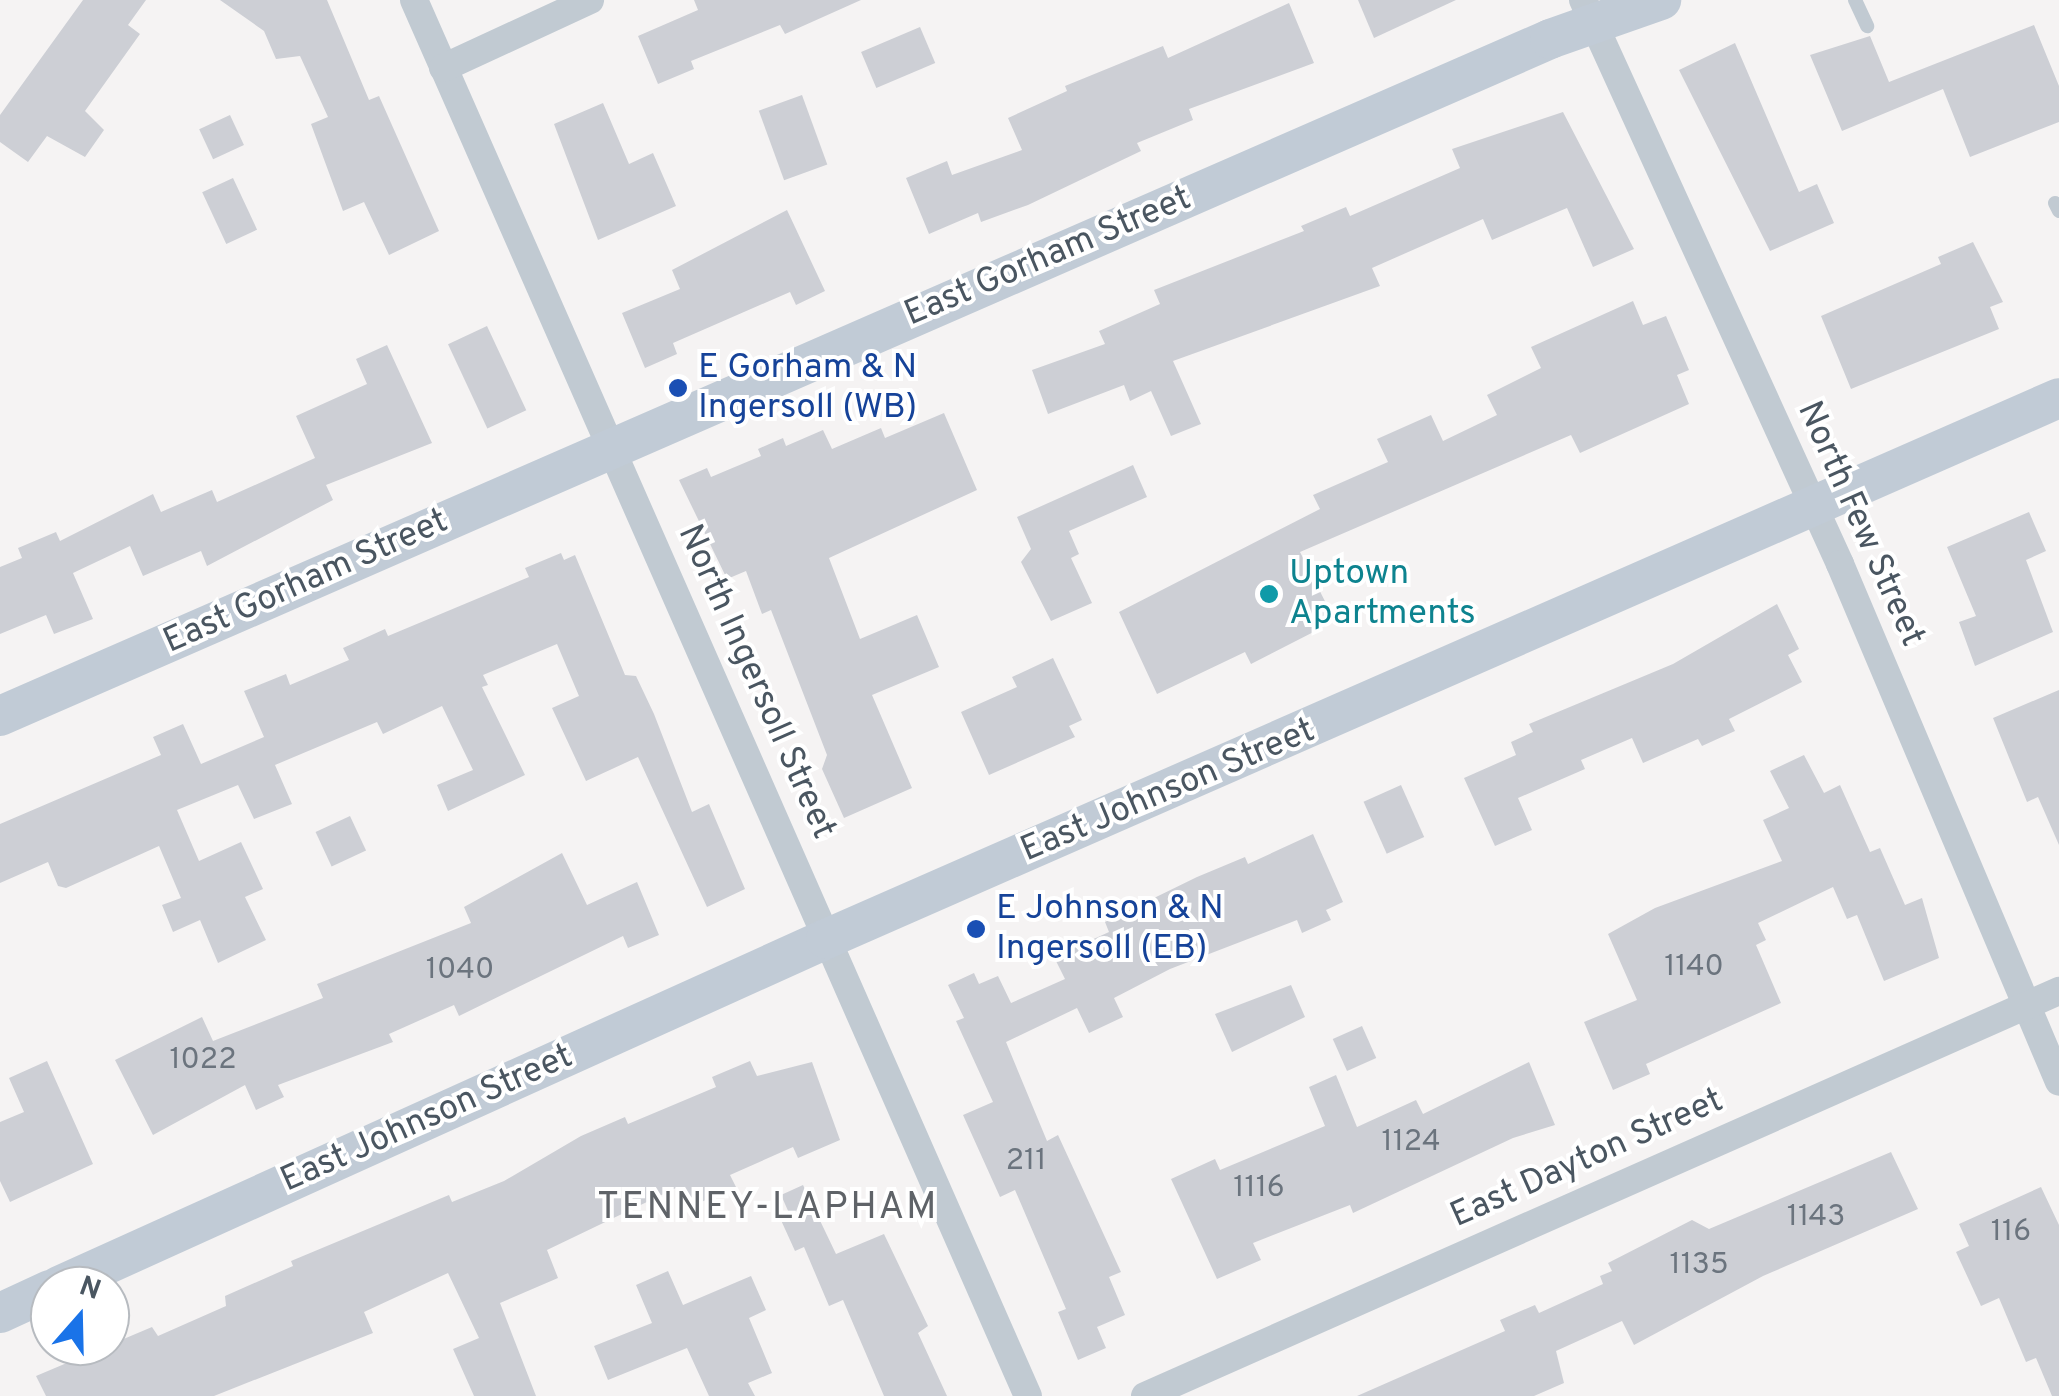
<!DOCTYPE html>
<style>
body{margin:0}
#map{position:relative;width:2059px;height:1396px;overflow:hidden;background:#f5f3f3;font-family:Overpass,sans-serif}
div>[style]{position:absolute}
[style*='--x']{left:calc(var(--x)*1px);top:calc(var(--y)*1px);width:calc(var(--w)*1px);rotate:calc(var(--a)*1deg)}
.building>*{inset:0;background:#cdcfd5;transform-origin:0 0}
.service>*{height:14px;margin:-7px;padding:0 7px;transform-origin:7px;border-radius:7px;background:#c1cad2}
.minor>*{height:28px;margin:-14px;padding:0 14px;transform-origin:14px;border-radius:14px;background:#c1cad2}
.secondary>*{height:40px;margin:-20px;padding:0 20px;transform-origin:20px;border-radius:20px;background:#c1cbd6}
.dots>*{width:28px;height:28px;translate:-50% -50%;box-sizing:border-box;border:5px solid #fff;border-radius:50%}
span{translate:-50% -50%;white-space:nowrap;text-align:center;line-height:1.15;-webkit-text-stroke:8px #fff;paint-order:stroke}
.number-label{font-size:30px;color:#6b747e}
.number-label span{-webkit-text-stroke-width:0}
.street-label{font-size:35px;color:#4a5661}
.transit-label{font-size:35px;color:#164399}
.left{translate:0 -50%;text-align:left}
.culture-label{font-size:35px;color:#0d838f}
.neighbourhood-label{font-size:38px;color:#5f6368;letter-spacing:2.5px}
.north{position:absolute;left:30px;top:1266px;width:100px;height:100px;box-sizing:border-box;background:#fff;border:2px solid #b7bbc0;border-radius:50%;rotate:20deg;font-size:28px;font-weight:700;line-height:40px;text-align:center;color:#4a5661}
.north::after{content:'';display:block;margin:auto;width:35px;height:45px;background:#1a73e8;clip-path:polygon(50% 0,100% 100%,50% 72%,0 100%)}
</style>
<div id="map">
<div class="building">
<div style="clip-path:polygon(83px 0,146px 0,128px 25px,140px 34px,85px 111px,104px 130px,85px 157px,47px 136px,28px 162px,0 142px,0 115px)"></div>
<div style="clip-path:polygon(220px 0,327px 0,369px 100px,379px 96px,439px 231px,389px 255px,364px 202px,343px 211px,311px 124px,328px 117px,300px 56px,276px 59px,264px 31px)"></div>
<div style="clip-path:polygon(694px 0,861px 0,785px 34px,780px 25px,691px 61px,694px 69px,658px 84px,638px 36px,698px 10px)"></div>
<div style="clip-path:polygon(1358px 0,1456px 0,1374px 38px)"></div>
<div style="clip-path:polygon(1289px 3px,1314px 63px,1189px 109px,1193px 120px,1137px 143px,1141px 151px,1028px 205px,981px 222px,978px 213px,929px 234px,906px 178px,947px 161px,952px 175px,1022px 150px,1008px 118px,1067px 91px,1065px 86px,1163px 46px,1168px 58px)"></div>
<div style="clip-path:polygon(2034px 25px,2059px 86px,2059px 122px,1970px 157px,1943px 89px,1842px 131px,1810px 55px,1870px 36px,1889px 82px)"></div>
<div style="left:920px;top:27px;width:39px;height:64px;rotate:67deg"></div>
<div style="clip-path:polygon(1735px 43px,1799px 192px,1817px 184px,1834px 223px,1770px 251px,1679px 70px)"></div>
<div style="left:802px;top:95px;width:74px;height:46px;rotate:70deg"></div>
<div style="clip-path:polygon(603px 103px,629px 164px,653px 153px,676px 206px,598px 240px,554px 124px)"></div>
<div style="clip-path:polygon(1563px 112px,1634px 249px,1593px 267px,1567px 208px,1492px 240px,1483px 219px,1372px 268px,1380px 286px,1173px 361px,1201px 424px,1171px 436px,1151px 391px,1130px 401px,1124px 385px,1048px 414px,1032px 370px,1105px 344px,1099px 331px,1160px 304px,1154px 290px,1304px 231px,1301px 226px,1346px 207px,1350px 216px,1460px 168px,1452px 149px)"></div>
<div style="left:230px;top:115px;width:33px;height:34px;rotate:65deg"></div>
<div style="left:233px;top:178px;width:57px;height:34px;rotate:65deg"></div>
<div style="clip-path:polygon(787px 210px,825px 291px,796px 305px,790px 292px,673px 343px,677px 354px,645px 368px,622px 313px,680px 289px,672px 270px)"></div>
<div style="clip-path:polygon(1973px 242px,2003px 302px,1990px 307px,1999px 329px,1851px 389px,1821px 316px,1941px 264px,1938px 257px)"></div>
<div style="clip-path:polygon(1633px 301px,1643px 325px,1666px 316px,1689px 370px,1677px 375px,1689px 404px,1580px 453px,1571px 435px,1300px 552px,1335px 621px,1251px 664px,1245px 652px,1157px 694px,1119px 612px,1320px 509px,1313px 495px,1388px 462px,1377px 439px,1431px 415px,1443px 441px,1497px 415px,1487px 395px,1541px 368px,1531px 347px)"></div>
<div style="left:487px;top:326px;width:93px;height:43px;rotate:65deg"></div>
<div style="clip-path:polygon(387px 345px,432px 443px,326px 485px,333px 500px,207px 566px,201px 551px,143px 576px,130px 546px,73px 573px,93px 619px,54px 634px,46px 615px,0 634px,0 567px,22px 558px,18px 548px,56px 532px,60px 541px,153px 494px,161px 512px,212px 490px,217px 502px,315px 458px,296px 416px,367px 384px,356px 359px)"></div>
<div style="clip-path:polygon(944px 413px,977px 490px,829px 558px,860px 639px,917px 615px,939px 667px,872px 695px,912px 788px,844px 818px,822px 769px,827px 755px,771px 610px,762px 614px,746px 571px,727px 579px,679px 480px,707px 468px,711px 477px,761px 456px,758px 449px,783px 438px,786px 446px,823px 430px,832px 449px,881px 428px,885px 438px)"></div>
<div style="clip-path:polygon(1133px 465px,1147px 497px,1069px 531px,1079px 554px,1071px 558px,1092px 603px,1051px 621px,1021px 562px,1031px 549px,1017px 517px)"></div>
<div style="clip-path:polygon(2029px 512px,2046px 551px,2026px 560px,2053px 632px,1975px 666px,1959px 622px,1976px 616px,1947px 547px)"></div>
<div style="clip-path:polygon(561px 553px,564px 560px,575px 555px,625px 675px,636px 676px,654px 714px,692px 812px,709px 804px,745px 889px,707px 907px,638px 757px,586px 781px,552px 708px,579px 696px,557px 644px,483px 675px,488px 685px,482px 687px,525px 775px,448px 811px,437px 785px,473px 770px,442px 706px,383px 734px,377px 722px,275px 765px,292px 804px,254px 819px,238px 785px,177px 810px,199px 861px,241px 842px,263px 889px,245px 897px,266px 940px,218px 963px,200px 920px,173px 932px,162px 905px,181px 898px,159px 846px,66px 888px,58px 886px,48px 862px,0 883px,0 824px,161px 755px,153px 737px,183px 724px,201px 764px,264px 737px,244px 691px,286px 674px,290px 685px,349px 660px,343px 648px,385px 629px,388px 636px,529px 577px,525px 568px)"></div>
<div style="clip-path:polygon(1777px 604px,1799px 649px,1788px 655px,1802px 682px,1729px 719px,1735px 731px,1702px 746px,1698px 739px,1643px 763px,1632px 738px,1581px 760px,1585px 769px,1518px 798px,1532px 830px,1495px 846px,1464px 778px,1516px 755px,1511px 742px,1533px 732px,1529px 724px,1673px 664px)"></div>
<div style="clip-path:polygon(1053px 658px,1082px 720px,1069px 726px,1075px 737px,989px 775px,961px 712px,1017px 687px,1012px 677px)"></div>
<div style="clip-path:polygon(2059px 690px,2059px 845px,2038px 797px,2027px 802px,1993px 718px)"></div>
<div style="clip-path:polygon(1804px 755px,1824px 793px,1840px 785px,1870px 852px,1880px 848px,1905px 905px,1922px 898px,1939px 958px,1884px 981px,1857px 915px,1847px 919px,1833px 887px,1758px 923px,1766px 940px,1756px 945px,1781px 1003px,1646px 1064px,1650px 1074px,1613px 1090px,1584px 1022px,1637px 1000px,1608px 934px,1655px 908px,1782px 861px,1763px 820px,1789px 808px,1770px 771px)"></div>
<div style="left:1401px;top:785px;width:57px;height:41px;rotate:66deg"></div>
<div style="left:350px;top:816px;width:38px;height:38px;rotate:65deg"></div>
<div style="clip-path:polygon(1313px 834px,1343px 902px,1326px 910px,1331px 920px,1302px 933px,1297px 920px,1170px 969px,1114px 998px,1123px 1017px,1089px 1033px,1077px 1008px,1006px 1042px,1047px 1141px,1058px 1135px,1121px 1272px,1109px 1277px,1125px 1315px,1097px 1327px,1106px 1348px,1078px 1360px,1058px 1312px,1066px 1309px,1015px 1190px,1000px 1197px,963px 1115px,993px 1102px,956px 1021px,964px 1018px,948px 985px,974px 973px,979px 984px,998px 976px,1011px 1003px,1065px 979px,1054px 957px,1109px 932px,1105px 922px,1197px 877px,1245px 857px,1248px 864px)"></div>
<div style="clip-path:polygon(562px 853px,587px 905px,637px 882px,659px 935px,628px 948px,623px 936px,459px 1016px,454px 1005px,389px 1034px,393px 1042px,278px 1085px,284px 1097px,256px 1110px,245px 1085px,153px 1135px,115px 1060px,202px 1017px,213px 1041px,323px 998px,317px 984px,471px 923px,464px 907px)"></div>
<div style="clip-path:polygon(1291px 985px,1305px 1017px,1232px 1052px,1215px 1014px)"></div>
<div style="left:1362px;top:1026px;width:35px;height:32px;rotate:66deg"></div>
<div style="clip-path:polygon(47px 1061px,93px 1164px,10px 1202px,0 1181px,0 1122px,24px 1112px,9px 1078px)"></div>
<div style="clip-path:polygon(750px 1061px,757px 1076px,812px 1062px,840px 1140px,798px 1158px,793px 1147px,730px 1175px,736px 1187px,685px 1209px,676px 1188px,547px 1250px,558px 1278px,500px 1303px,536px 1396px,474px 1396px,453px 1349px,479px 1338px,448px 1273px,364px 1312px,373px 1333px,214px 1396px,46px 1396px,36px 1376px,152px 1327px,158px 1336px,226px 1306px,225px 1296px,293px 1266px,291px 1261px,449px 1195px,452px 1202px,504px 1181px,581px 1136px,625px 1117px,628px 1124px,716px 1087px,712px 1077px)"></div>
<div style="clip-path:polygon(1529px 1062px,1555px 1125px,1513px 1138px,1353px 1213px,1350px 1205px,1253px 1243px,1261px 1260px,1217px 1279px,1171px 1179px,1215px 1159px,1220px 1170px,1325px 1126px,1309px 1087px,1336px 1075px,1357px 1127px,1416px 1100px,1423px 1114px)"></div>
<div style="clip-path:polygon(1891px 1152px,1918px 1209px,1763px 1276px,1634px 1345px,1622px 1321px,1556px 1351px,1564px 1383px,1534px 1396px,1357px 1396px,1505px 1331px,1500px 1320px,1535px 1305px,1539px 1313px,1603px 1284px,1600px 1276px,1612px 1271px,1608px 1263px,1692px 1220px,1709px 1229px)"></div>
<div style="clip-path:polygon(803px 1185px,836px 1254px,884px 1234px,928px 1326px,918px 1333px,947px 1396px,884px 1396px,843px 1300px,829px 1306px,804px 1247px,795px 1251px,780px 1218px,789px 1213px,781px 1195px)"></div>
<div style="clip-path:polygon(2041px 1187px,2059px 1225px,2059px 1396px,2052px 1396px,2036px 1358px,2026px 1362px,1999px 1298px,1981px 1306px,1956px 1252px,1969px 1246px,1959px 1224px)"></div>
<div style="clip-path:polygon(668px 1271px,683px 1305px,751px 1276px,766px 1310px,749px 1318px,772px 1373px,748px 1383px,755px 1396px,709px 1396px,687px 1348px,608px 1380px,594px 1346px,652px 1323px,636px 1285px)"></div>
</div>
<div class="service">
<div style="--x:1855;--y:0;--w:29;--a:65"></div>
<div style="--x:2055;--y:203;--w:9;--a:63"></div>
</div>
<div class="minor">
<div style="--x:414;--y:0;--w:1525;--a:66.26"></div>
<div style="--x:1583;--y:0;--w:620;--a:65.5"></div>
<div style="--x:1840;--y:564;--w:562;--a:67.08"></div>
<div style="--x:443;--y:68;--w:162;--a:-24.8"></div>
<div style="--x:1145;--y:1396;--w:1000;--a:-23.9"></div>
</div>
<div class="secondary">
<div style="--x:0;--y:716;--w:1691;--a:-23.59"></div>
<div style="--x:1550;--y:39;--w:118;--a:-19.4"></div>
<div style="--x:59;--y:1286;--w:842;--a:-24.34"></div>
<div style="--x:826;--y:939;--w:1346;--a:-23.69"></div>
<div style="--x:0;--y:1313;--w:55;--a:-24.7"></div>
</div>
<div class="dots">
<div style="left:678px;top:388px;background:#1a4fb4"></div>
<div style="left:1269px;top:594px;background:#0f9aa8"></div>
<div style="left:976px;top:929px;background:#1a4fb4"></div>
</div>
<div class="number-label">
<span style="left:1694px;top:968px">1140</span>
<span style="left:460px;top:971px">1040</span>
<span style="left:203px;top:1061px">1022</span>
<span style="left:1411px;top:1143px">1124</span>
<span style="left:1026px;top:1162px">211</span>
<span style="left:1259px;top:1189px">1116</span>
<span style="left:1816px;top:1218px">1143</span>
<span style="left:2011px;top:1233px">116</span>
<span style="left:1699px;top:1266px">1135</span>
</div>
<div class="street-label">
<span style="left:1048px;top:257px;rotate:-23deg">East Gorham Street</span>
<span style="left:1860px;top:524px;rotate:66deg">North Few Street</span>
<span style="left:306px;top:582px;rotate:-24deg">East Gorham Street</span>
<span style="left:756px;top:682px;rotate:66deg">North Ingersoll Street</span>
<span style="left:1168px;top:791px;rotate:-23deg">East Johnson Street</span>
<span style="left:427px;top:1119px;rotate:-24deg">East Johnson Street</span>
<span style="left:1587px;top:1159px;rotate:-24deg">East Dayton Street</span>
</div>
<div class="transit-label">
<span class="left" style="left:698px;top:388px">E Gorham &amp; N<br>Ingersoll (WB)</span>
<span class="left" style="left:996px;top:929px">E Johnson &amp; N<br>Ingersoll (EB)</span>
</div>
<div class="culture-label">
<span class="left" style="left:1289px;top:594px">Uptown<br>Apartments</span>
</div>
<div class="neighbourhood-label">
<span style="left:768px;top:1209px">TENNEY-LAPHAM</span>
</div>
<div class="north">N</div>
</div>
